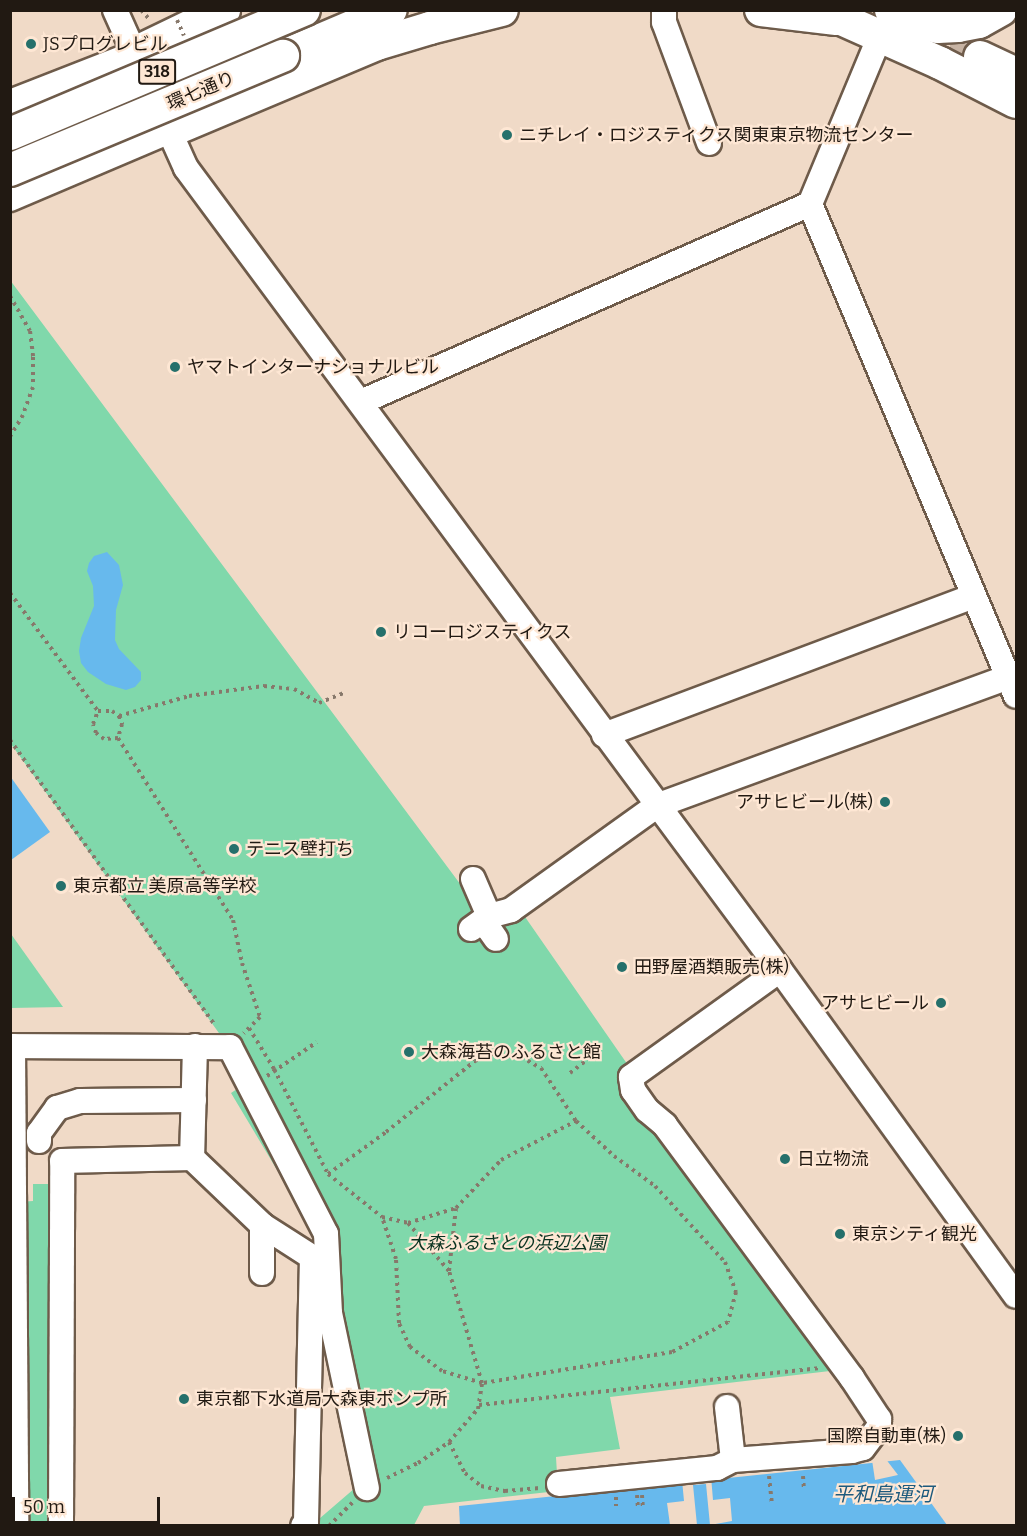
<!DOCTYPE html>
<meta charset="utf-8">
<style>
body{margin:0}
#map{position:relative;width:1027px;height:1536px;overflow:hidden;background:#f0dac7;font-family:Bitter,"Noto Sans JP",serif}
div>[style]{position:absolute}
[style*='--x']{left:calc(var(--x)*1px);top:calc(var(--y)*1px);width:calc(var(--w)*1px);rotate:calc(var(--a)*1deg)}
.green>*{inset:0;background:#80d8ab}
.water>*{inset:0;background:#67b9ed}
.pier>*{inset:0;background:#f0dac7}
.major-tunnel>*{height:32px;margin-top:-16px;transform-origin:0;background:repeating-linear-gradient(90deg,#c7b3a3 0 32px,transparent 0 48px)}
.path>*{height:4px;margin-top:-2px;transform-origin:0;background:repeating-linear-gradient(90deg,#87786b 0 3px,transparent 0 7.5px)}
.roads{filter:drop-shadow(2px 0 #6e5b4a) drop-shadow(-2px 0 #6e5b4a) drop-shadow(0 2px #6e5b4a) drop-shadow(0 -2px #6e5b4a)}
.minor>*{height:24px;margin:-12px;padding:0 12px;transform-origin:12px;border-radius:12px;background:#fff}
.major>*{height:32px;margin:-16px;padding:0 16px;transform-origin:16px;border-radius:16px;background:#fff}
.path-bridge>*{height:4px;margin-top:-2px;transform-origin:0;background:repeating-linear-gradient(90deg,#87786b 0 3px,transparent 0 7.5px)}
.bridges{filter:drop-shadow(2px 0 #6e5b4a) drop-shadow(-2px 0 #6e5b4a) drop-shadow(0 2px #6e5b4a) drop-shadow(0 -2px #6e5b4a)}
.major-bridge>*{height:32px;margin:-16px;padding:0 16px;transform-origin:16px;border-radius:16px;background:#fff}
.dots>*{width:16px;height:16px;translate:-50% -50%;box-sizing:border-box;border:3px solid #fee7d4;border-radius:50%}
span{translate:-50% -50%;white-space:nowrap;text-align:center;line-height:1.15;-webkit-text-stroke:4.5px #fee7d4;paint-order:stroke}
.shield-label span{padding:2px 4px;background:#fee7d4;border:2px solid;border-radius:4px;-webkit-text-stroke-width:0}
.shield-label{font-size:16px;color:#211912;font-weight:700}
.poi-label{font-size:18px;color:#211912}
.left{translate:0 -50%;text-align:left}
.right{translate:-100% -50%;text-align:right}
.street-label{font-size:18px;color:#211912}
.park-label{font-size:18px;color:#0a3321;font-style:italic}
.water-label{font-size:20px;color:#1d5a7d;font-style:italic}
.frame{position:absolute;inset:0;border:12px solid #211912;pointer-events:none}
.scale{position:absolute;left:12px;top:1497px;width:148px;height:27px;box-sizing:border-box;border:3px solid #211912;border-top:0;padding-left:8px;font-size:18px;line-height:21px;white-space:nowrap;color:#211912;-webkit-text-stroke:4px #fee7d4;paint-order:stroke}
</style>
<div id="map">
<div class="green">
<div style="clip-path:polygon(10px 280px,487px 920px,514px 901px,630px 1068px,659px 1125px,830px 1371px,610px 1397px,620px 1449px,556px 1457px,558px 1491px,424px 1506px,414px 1525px,312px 1525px,355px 1488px,325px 1316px,322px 1245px,231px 1093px,252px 1079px,11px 744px)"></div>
<div style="clip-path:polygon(11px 934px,63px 1007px,11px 1008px)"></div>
<div style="clip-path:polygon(33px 1184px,49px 1184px,53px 1525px,20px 1525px,18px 1202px,33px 1201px)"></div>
</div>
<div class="water">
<div style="clip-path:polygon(107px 552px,119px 565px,123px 585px,116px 610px,115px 640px,119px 649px,141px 672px,141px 680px,135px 687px,126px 690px,106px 684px,88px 672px,81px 663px,79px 651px,81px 638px,94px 606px,93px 586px,87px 571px,89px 563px,94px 556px)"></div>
<div style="clip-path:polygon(10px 776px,50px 832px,11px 860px,10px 860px)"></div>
<div style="clip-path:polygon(900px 1460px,947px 1525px,460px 1526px,459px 1506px)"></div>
</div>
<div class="pier">
<div style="clip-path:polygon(885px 1458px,898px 1475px,875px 1480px,872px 1460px)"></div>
<div style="clip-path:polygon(711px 1476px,713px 1500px,730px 1498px,732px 1521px,710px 1525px,706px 1484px,693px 1485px,697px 1525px,670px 1525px,667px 1503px,684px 1501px,682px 1480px)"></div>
</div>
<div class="major-tunnel">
<div style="--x:907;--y:25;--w:80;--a:23.7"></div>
</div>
<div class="path">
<div style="--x:141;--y:10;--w:12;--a:48"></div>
<div style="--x:10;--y:296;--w:40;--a:60.3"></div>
<div style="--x:30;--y:331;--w:26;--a:83"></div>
<div style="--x:33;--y:357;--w:30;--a:90"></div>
<div style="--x:33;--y:387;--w:30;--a:110"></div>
<div style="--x:23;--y:415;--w:26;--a:121"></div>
<div style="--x:10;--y:593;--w:147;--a:53.3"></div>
<div style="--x:98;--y:711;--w:14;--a:0"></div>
<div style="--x:112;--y:711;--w:9;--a:36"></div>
<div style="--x:119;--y:716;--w:9;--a:69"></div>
<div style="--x:122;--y:724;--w:15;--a:106"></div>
<div style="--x:118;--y:738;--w:14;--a:176"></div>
<div style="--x:104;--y:739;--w:10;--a:-143"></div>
<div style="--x:96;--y:733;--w:9;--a:-108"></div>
<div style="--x:93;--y:724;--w:14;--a:-69"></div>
<div style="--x:119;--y:716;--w:73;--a:-15.9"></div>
<div style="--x:189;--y:696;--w:76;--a:-7.6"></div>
<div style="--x:264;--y:686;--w:30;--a:6"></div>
<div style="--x:294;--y:689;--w:29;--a:29"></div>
<div style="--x:319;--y:703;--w:29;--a:-22"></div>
<div style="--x:118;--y:738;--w:215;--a:57.7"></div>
<div style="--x:233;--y:920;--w:44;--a:78.2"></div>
<div style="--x:242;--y:963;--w:57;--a:71.6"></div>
<div style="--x:260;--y:1017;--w:23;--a:135"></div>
<div style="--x:10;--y:740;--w:351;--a:54.3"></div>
<div style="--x:249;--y:1028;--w:48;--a:58.6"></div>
<div style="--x:274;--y:1069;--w:118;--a:62.8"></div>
<div style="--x:328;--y:1174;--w:69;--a:38.5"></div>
<div style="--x:382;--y:1217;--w:27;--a:13"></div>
<div style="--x:408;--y:1223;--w:50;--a:-17.4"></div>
<div style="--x:456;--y:1208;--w:66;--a:-46.8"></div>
<div style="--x:501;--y:1160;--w:85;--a:-27.5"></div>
<div style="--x:570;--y:1073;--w:23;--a:-38"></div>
<div style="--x:267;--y:1076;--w:60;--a:-34.2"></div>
<div style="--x:328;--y:1174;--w:72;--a:-35.9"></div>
<div style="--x:386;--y:1132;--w:114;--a:-38.6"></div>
<div style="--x:475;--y:1061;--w:18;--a:-22"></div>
<div style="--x:492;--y:1054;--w:29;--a:6"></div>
<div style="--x:521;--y:1057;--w:23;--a:29"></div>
<div style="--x:541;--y:1068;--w:64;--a:56.6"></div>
<div style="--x:576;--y:1121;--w:52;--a:42.6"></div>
<div style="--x:614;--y:1156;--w:51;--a:36.2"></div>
<div style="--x:655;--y:1186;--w:103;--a:47.4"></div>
<div style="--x:725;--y:1262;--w:32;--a:70"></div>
<div style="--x:736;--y:1292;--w:31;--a:105"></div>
<div style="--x:728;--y:1322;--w:64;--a:151.8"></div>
<div style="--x:672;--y:1352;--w:193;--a:170.7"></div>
<div style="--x:482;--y:1383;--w:42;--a:-163.3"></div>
<div style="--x:442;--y:1371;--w:40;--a:-143"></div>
<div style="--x:410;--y:1347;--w:26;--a:-115"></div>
<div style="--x:399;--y:1323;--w:64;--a:-92.7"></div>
<div style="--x:396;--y:1259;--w:44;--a:-108.4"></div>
<div style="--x:408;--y:1223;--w:63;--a:49.5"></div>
<div style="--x:449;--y:1271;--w:63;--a:-83.7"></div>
<div style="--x:479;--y:1405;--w:341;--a:-6.2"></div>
<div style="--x:449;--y:1442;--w:35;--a:63"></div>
<div style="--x:465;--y:1473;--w:21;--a:39"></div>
<div style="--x:481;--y:1486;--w:25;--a:12"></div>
<div style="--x:505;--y:1491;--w:35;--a:-5"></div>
<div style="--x:769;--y:1476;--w:27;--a:84"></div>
<div style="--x:803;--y:1476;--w:15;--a:86"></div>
<div style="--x:387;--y:1478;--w:34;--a:-26"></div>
<div style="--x:418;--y:1463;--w:37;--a:-34"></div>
<div style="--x:449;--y:1442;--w:44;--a:-48.7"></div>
<div style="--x:478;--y:1409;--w:26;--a:-81"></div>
<div style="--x:482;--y:1383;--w:117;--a:-106.4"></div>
<div style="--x:637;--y:1495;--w:14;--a:86"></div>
<div style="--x:642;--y:1495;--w:13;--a:86"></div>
<div style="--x:616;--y:1497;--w:9;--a:90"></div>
<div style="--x:329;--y:1526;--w:35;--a:-45"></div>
</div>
<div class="roads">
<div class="minor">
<div style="--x:115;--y:10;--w:173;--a:65.8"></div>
<div style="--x:186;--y:168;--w:998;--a:53.47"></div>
<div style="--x:780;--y:970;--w:402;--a:54.1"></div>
<div style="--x:664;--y:10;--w:12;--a:90"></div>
<div style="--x:664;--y:22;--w:129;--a:69.6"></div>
<div style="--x:10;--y:102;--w:134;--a:-21.4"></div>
<div style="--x:10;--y:199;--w:174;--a:-23"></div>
<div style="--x:810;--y:204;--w:180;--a:-67.4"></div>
<div style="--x:361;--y:402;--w:491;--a:-23.8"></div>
<div style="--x:810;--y:204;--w:533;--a:67.28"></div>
<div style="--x:604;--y:735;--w:395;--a:-20.6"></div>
<div style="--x:473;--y:879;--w:40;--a:66.6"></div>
<div style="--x:489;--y:916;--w:13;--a:90"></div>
<div style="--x:489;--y:929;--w:12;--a:55"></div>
<div style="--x:471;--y:929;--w:22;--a:-36"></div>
<div style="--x:489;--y:916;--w:23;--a:-15"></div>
<div style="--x:511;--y:910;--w:178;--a:-35.6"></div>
<div style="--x:656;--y:806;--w:383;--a:-20.1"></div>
<div style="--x:10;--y:1046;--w:220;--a:0.3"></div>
<div style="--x:230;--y:1047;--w:210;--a:62.8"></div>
<div style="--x:326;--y:1234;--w:79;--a:87.1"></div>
<div style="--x:330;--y:1313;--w:179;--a:78.1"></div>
<div style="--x:13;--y:1046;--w:480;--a:89.6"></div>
<div style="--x:195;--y:1046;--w:112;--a:91.5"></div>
<div style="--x:192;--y:1158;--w:97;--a:43.7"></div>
<div style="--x:262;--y:1225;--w:48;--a:90"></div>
<div style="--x:39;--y:1141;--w:8;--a:-90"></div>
<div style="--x:39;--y:1133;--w:31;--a:-54"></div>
<div style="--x:57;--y:1108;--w:24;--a:-17"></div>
<div style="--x:80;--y:1101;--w:114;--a:-0.5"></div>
<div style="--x:262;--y:1225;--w:59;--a:32.6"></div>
<div style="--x:312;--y:1257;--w:266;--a:91.3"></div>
<div style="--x:306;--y:1523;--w:4;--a:135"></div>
<div style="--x:727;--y:1407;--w:53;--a:83.5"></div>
<div style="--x:559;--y:1484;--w:159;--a:-5.8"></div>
<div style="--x:717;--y:1468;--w:18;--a:-27"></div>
<div style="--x:733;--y:1460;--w:119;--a:-4.3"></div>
<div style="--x:852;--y:1451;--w:11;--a:-15"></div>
<div style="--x:863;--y:1448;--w:26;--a:-53"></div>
<div style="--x:879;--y:1427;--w:8;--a:-90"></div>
<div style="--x:879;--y:1419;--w:49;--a:-123.4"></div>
<div style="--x:852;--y:1378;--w:315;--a:-126.5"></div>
<div style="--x:665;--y:1125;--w:23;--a:-140"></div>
<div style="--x:647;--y:1110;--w:24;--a:-125"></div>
<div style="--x:633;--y:1090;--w:13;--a:-99"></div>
<div style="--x:631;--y:1077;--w:183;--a:-35.7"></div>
<div style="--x:61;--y:1526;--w:365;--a:-89.8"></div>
<div style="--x:62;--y:1161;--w:130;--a:-1.3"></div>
</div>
<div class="major">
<div style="--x:761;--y:10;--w:76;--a:6.8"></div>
<div style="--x:821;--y:10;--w:130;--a:24"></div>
<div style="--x:940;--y:63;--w:85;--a:27.2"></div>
<div style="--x:891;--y:10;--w:28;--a:27"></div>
<div style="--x:916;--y:23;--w:22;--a:10"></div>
<div style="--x:938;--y:27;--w:20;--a:-3"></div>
<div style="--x:958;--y:26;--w:21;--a:-11"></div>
<div style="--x:979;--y:22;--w:25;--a:-29"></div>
<div style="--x:135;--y:53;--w:99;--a:-25.8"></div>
<div style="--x:283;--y:56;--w:117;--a:-23.1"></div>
<div style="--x:980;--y:57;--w:40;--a:25"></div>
<div style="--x:170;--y:131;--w:225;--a:-22.8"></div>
<div style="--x:377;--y:44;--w:55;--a:-16.8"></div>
<div style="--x:430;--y:28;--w:74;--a:-14"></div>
</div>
</div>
<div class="path-bridge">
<div style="--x:177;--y:20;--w:17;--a:66"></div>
</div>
<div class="bridges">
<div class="major-bridge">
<div style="--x:10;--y:134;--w:319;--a:-22.9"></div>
<div style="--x:10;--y:170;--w:296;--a:-22.7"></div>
</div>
</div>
<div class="dots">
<div style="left:31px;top:44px;background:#26706b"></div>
<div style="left:507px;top:135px;background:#26706b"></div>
<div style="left:175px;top:367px;background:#26706b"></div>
<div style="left:381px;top:632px;background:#26706b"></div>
<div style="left:885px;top:802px;background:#26706b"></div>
<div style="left:234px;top:849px;background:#26706b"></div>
<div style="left:61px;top:886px;background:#26706b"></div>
<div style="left:622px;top:967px;background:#26706b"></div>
<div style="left:941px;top:1003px;background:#26706b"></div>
<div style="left:409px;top:1052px;background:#26706b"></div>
<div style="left:785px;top:1159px;background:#26706b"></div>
<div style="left:840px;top:1234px;background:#26706b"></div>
<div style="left:184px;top:1399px;background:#26706b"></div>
<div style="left:958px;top:1436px;background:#26706b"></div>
</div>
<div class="shield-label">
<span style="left:157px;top:72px">318</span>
</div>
<div class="poi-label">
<span class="left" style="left:43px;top:44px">JSプログレビル</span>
<span class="left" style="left:519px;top:135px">ニチレイ・ロジスティクス関東東京物流センター</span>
<span class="left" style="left:187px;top:367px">ヤマトインターナショナルビル</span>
<span class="left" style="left:393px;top:632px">リコーロジスティクス</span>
<span class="right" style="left:873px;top:802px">アサヒビール(株)</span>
<span class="left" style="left:246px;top:849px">テニス壁打ち</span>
<span class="left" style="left:73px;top:886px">東京都立 美原高等学校</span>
<span class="left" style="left:634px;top:967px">田野屋酒類販売(株)</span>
<span class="right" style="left:929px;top:1003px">アサヒビール</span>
<span class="left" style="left:421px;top:1052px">大森海苔のふるさと館</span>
<span class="left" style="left:797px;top:1159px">日立物流</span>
<span class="left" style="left:852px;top:1234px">東京シティ観光</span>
<span class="left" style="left:196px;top:1399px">東京都下水道局大森東ポンプ所</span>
<span class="right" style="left:946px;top:1436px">国際自動車(株)</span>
</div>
<div class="street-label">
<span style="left:201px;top:91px;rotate:-23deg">環七通り</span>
</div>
<div class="park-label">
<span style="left:507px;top:1243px">大森ふるさとの浜辺公園</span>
</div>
<div class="water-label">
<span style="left:883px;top:1494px">平和島運河</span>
</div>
<div class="frame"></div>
<div class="scale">50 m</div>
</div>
